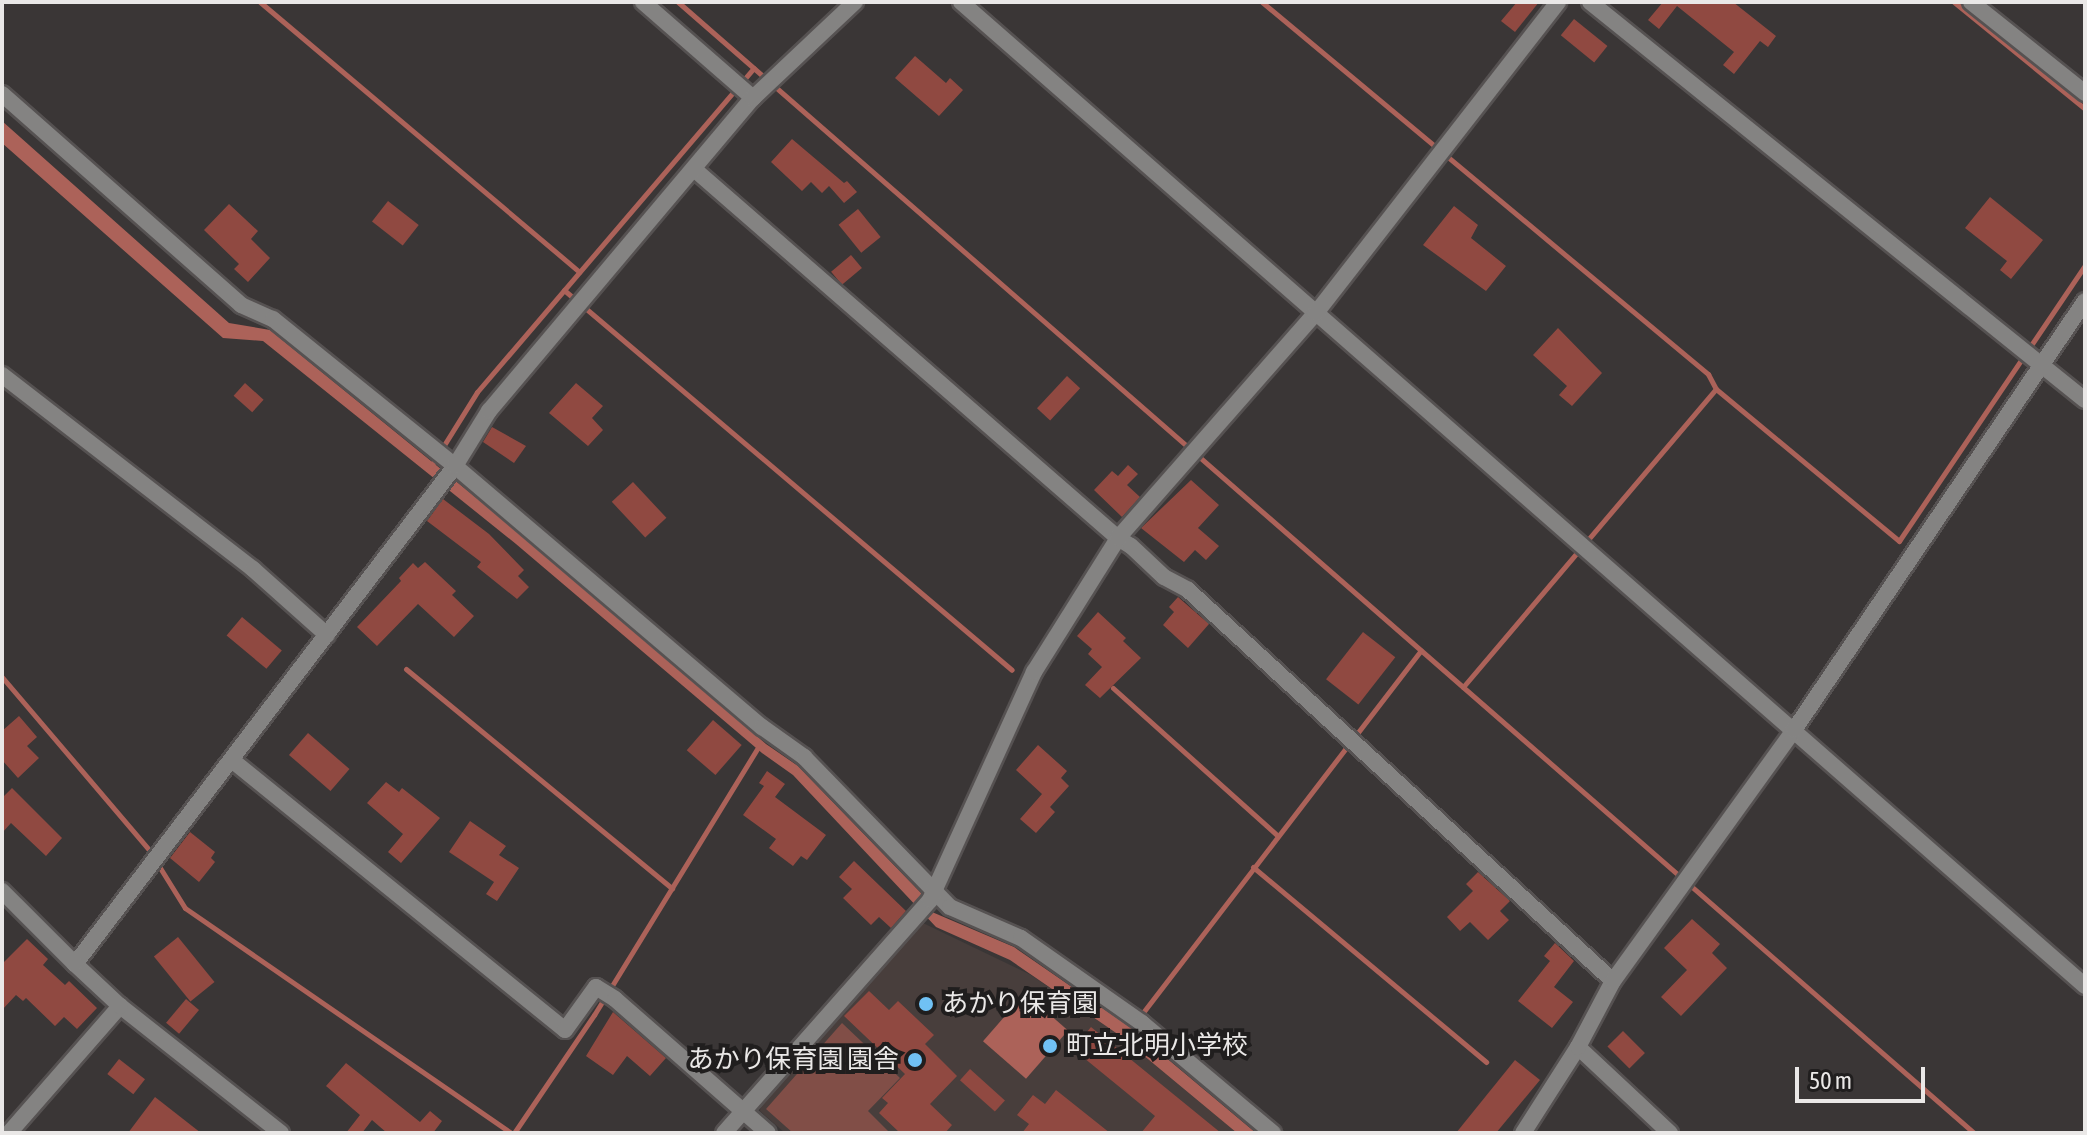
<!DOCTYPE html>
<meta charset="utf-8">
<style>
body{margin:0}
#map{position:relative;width:2087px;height:1135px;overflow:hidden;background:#3a3636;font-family:"Asap Condensed","Noto Sans JP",sans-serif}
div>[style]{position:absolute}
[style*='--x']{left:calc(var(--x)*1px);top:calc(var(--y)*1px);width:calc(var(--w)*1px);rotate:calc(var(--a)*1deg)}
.built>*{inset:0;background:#483e3c}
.green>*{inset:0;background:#814e47}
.water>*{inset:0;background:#ac6259;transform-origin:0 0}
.stream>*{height:5px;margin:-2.5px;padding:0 2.5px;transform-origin:2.5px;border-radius:2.5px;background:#ac6259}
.building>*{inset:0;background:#904941;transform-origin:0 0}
.roads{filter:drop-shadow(2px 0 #565252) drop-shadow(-2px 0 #565252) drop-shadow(0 2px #565252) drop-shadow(0 -2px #565252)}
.minor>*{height:16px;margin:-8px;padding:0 8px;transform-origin:8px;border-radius:8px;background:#848382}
.tertiary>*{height:16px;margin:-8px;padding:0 8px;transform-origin:8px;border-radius:8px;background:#848382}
.dots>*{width:22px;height:22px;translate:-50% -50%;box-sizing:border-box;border:4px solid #201e1e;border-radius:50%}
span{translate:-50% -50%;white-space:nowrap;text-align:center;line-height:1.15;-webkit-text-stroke:8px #201e1e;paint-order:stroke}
.poi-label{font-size:26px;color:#eae8e7}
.left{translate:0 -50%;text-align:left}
.right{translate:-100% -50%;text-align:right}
.frame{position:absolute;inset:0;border:4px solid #eae8e7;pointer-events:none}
.scale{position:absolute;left:1795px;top:1067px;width:130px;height:36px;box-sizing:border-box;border:4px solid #eae8e7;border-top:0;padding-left:10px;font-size:24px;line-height:28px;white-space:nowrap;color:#eae8e7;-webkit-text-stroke:6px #201e1e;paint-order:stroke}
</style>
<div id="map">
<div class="built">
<div style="clip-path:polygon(923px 923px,1031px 975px,1119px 1035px,1237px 1133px,785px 1133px,760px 1111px,761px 1103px,818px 1033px)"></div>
</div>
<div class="green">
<div style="clip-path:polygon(842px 1023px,900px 1078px,868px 1111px,890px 1133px,793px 1133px,766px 1109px)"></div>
</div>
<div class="water">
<div style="clip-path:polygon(2px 121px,229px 323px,270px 330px,522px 535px,766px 744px,798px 766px,921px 893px,932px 912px,1014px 947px,1127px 1025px,1256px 1133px,1237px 1133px,1119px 1035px,1010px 960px,936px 927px,793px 775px,762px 753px,516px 544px,263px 341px,223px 338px,2px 143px)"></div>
<div style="left:1025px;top:993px;width:57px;height:64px;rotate:41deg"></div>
</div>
<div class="stream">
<div style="--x:260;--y:2;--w:418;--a:40.2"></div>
<div style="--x:678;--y:2;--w:1720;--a:41.11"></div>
<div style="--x:1262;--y:2;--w:581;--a:39.83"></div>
<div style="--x:1708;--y:374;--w:17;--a:62"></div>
<div style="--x:1954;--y:2;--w:169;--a:39.2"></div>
<div style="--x:564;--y:290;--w:587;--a:40.31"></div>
<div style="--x:431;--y:466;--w:87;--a:-58.1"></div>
<div style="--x:477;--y:392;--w:426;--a:-49.5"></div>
<div style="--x:406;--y:669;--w:345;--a:39.5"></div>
<div style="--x:2;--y:677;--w:227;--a:49.6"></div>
<div style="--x:149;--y:850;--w:68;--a:58.2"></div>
<div style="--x:185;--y:908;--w:396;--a:34.6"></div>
<div style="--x:1463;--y:687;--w:391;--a:-49.7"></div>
<div style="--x:1716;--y:389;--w:238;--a:39.7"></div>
<div style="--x:1899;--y:541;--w:333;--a:-56"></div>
<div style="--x:1113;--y:688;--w:220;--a:41.9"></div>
<div style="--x:1253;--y:867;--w:304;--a:39.9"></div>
<div style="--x:1128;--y:1032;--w:481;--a:-52.5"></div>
<div style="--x:514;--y:1133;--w:143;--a:-55.9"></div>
<div style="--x:594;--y:1015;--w:316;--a:-58.5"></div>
</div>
<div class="building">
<div style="clip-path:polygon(1517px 2px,1539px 2px,1515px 32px,1501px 21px)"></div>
<div style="clip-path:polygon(1663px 2px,1733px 2px,1776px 36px,1768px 47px,1760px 41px,1734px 74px,1723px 65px,1734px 52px,1677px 6px,1659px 29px,1648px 20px)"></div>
<div style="left:1574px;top:19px;width:43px;height:21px;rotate:39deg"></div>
<div style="clip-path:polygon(915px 56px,946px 83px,950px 78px,963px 90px,939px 116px,895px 78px)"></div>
<div style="clip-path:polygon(792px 139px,844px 183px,847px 181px,857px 192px,844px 203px,829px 186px,822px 193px,811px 182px,802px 191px,771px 162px)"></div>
<div style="clip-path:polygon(1990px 197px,2043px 240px,2011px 279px,2000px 270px,2007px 261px,1965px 228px)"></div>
<div style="left:388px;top:201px;width:39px;height:26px;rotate:38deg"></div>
<div style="clip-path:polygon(229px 204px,258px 231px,251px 239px,270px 258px,248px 282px,234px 269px,239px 264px,204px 230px)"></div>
<div style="clip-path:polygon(1454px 206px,1478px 225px,1471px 238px,1506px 266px,1486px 291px,1423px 245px)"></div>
<div style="left:858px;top:209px;width:36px;height:25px;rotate:51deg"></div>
<div style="left:851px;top:255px;width:17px;height:26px;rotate:50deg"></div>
<div style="clip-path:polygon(1558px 328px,1602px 373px,1572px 406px,1559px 395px,1567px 386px,1533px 355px)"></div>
<div style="left:1067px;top:376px;width:18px;height:44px;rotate:43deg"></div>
<div style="left:245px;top:383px;width:25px;height:17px;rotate:42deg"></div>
<div style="clip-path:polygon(576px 383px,603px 406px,592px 418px,603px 430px,588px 446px,549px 413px)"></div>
<div style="clip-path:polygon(492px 427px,526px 446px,514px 463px,483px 442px)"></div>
<div style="clip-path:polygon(1128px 465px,1138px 474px,1127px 485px,1140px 497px,1122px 517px,1094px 490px,1112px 471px,1118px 476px)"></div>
<div style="clip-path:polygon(1191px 480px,1219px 505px,1198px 528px,1219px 546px,1206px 560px,1195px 550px,1184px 562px,1141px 528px)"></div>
<div style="left:633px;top:482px;width:49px;height:29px;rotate:47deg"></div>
<div style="clip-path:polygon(443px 499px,489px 534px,524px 570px,518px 576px,529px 587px,517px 599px,477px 567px,481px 562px,427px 521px)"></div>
<div style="clip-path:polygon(425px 562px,456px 591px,452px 595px,474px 616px,454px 637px,418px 604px,377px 646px,357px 627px,401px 581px,399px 578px,413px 563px,418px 568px)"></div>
<div style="clip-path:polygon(1178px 597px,1209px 624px,1188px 648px,1163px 625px,1174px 612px,1169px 607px)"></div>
<div style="clip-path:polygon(1098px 612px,1126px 638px,1123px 641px,1141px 658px,1100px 698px,1085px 685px,1102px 667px,1088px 654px,1092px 649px,1077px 636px)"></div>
<div style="left:242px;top:617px;width:52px;height:24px;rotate:40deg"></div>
<div style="left:1363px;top:632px;width:41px;height:60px;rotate:38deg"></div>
<div style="clip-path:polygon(19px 716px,37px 737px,27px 746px,39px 758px,18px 778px,2px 760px,2px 731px)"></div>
<div style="left:713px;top:720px;width:38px;height:40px;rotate:41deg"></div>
<div style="left:308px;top:733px;width:55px;height:29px;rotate:41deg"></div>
<div style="clip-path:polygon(1038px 745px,1067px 771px,1061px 778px,1069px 786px,1050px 807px,1055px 812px,1036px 833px,1020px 819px,1042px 794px,1016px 770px)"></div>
<div style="clip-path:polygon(767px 771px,785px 784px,775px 797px,826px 835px,807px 860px,801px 856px,793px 866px,769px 848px,776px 839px,743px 815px,764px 786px,759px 783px)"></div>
<div style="clip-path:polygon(386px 782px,399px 792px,402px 788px,440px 818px,401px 863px,388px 852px,403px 834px,367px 803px)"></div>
<div style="clip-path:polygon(12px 788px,62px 838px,46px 856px,11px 823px,2px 833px,2px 798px)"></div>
<div style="clip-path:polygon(470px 821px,506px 846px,499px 855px,519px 868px,497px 901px,486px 894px,494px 882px,449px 852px)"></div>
<div style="clip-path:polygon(190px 832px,215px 852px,211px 858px,215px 862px,199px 882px,170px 858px)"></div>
<div style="clip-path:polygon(854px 861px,906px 911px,891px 928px,879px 917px,871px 925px,843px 898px,852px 889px,839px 877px)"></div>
<div style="clip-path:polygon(1478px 872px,1510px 901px,1500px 911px,1509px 920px,1488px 940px,1470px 922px,1460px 931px,1447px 917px,1473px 891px,1466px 884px)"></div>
<div style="clip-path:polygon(1692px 919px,1720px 944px,1712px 953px,1727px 968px,1681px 1016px,1661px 997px,1687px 970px,1664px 948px)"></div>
<div style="left:178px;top:937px;width:58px;height:31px;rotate:51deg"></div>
<div style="clip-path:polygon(27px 939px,48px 959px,43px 965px,65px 985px,69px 981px,97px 1008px,77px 1029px,64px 1017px,55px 1026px,26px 998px,23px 1001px,16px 995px,2px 1010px,2px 964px)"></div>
<div style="clip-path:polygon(1555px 943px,1574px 961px,1554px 987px,1573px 1002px,1552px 1028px,1518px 1001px,1550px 961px,1544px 956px)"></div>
<div style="clip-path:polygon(869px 991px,889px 1010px,898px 1001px,934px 1035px,925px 1044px,957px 1076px,930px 1104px,952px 1125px,945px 1133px,900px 1133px,879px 1113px,888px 1103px,882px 1098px,905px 1074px,844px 1016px)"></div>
<div style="left:186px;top:999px;width:17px;height:31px;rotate:40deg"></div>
<div style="clip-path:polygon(613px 1012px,666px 1058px,650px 1076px,627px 1056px,613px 1075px,586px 1056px)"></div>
<div style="clip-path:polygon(1091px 1027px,1221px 1133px,1141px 1133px,1155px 1116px,1073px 1049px)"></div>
<div style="left:1623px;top:1031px;width:31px;height:22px;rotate:45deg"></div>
<div style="left:119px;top:1059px;width:33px;height:19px;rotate:38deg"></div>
<div style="clip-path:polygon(1515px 1060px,1540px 1080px,1496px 1133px,1456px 1133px)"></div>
<div style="clip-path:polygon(346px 1063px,420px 1122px,430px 1111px,442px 1121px,433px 1133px,387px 1133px,372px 1120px,362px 1133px,346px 1133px,360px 1115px,326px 1086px)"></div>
<div style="left:970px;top:1069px;width:47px;height:15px;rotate:42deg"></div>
<div style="clip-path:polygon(1056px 1090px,1110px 1133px,1022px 1133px,1029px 1124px,1017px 1115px,1033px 1095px,1045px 1104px)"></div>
<div style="clip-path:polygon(155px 1097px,201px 1133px,128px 1133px)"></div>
</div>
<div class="roads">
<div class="minor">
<div style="--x:643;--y:2;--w:146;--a:41.1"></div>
<div style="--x:961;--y:2;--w:1494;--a:41.2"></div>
<div style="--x:1590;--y:2;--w:635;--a:38.8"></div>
<div style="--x:1971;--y:2;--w:146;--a:38.6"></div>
<div style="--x:2;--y:94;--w:319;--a:41.4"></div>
<div style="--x:241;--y:305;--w:35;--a:24"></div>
<div style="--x:273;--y:319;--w:234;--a:38.9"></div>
<div style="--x:455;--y:466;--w:403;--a:40.4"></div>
<div style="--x:762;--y:727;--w:52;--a:35.5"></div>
<div style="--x:804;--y:757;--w:209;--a:45.8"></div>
<div style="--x:950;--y:907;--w:77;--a:23.6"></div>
<div style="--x:1021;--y:938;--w:148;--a:35.1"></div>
<div style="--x:1142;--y:1023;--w:171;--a:40"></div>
<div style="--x:694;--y:169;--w:562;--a:41.03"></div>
<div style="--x:1118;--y:538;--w:15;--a:32"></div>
<div style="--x:1131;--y:546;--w:45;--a:43.2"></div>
<div style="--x:1164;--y:577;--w:27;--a:28"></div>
<div style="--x:1188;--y:590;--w:577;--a:42.61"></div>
<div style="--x:2;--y:375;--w:317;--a:37.7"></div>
<div style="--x:253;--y:569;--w:99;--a:41.7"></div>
<div style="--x:233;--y:761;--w:427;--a:39"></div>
<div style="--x:565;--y:1030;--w:53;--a:-54.2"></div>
<div style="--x:596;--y:987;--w:22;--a:32"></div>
<div style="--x:615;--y:999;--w:203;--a:41.2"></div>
<div style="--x:1578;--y:1047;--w:126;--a:43.1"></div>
<div style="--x:9;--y:1133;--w:169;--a:-48.8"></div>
<div style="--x:281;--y:1133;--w:205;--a:-141.7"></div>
<div style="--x:120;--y:1006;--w:62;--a:-137"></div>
<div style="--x:75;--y:964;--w:626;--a:-52.65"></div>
<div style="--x:455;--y:466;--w:65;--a:-58.3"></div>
<div style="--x:489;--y:411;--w:409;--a:-49.9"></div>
<div style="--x:753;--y:98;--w:140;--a:-43.3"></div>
<div style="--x:724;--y:1133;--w:311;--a:-48.5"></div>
<div style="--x:930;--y:900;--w:251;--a:-65.5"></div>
<div style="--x:1034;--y:672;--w:158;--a:-57.9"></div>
<div style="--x:1118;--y:538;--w:300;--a:-48.7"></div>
<div style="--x:1316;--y:313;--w:394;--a:-52.1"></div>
<div style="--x:1523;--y:1133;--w:102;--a:-57.4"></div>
<div style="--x:1578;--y:1047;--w:75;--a:-62.1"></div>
<div style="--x:1613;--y:981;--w:309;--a:-54.2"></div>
<div style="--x:1794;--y:730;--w:518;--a:-55.85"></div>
</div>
<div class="tertiary">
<div style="--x:2;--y:891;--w:103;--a:45"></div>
</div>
</div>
<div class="dots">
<div style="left:926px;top:1004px;background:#70c1f4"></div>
<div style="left:1050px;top:1046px;background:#70c1f4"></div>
<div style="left:915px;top:1060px;background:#70c1f4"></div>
</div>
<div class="poi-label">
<span class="left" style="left:942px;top:1004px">あかり保育園</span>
<span class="left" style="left:1066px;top:1046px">町立北明小学校</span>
<span class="right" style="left:899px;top:1060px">あかり保育園 園舎</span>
</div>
<div class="frame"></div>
<div class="scale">50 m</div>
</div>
